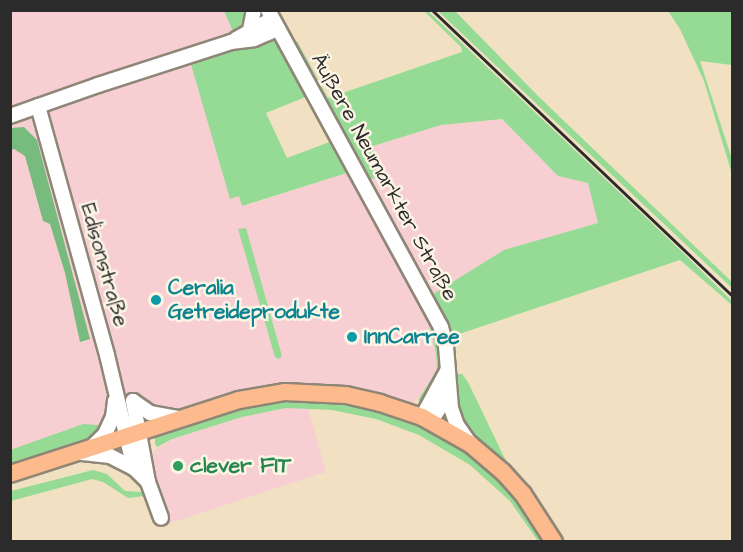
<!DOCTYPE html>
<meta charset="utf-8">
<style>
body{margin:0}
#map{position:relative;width:743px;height:552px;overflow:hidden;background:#f2e0c2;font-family:"Architects Daughter",sans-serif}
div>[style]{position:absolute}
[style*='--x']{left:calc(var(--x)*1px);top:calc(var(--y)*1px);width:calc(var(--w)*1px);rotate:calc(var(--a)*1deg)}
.built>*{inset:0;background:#f7cfd3}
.green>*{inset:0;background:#95db95}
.forest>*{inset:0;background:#78bb7e}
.roads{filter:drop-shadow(2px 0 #8e8676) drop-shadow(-2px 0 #8e8676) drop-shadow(0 2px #8e8676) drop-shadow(0 -2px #8e8676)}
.minor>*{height:14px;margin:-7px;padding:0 7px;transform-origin:7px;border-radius:7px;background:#fff}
.major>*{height:16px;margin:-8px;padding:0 8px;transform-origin:8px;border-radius:8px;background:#fcba8d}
.rail>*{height:3px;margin:-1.5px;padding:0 1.5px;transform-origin:1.5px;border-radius:1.5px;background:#2b2b2b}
.dots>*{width:16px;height:16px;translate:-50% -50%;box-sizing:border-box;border:3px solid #fcf5e5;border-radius:50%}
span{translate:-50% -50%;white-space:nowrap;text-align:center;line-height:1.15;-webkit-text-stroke:5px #fcf5e5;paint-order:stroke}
.street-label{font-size:21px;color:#2b2b2b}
.culture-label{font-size:21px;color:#0d838f;font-weight:700}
.left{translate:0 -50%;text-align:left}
.leisure-label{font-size:21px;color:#27864d;font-weight:700}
.frame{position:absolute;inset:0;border:12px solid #2b2b2b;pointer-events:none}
</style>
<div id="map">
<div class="built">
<div style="clip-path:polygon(10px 11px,224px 11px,240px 46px,229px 198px,239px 196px,251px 204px,353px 171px,425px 310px,436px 353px,437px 370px,421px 396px,410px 404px,340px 387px,279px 388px,225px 396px,103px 429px,83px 424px,11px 450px)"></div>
<div style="clip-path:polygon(502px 119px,558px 176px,588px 183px,598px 223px,504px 250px,430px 296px,366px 179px,373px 146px,441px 125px)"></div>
<div style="clip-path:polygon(286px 408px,308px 408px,326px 472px,158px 527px,144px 496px,149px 454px,172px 439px,242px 417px)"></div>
</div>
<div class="green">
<div style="clip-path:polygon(224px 11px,251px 11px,250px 22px,235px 36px)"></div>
<div style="clip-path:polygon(424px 11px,428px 11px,677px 247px,732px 301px,732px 305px,680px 260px,450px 337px,430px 296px,504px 250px,598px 223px,588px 183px,558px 176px,502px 119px,441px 125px,373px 146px,382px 175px,369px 180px,293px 43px,297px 41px,328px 98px,462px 52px,461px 47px)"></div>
<div style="clip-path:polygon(438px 11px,456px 12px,538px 96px,732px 282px,732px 288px)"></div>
<div style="clip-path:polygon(668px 11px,732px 11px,732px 65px,700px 61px,732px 159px,732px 174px,704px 81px,680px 29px)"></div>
<div style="clip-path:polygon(264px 41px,276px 41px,281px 46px,308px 96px,266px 113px,287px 158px,335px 140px,353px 171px,242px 206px,239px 196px,230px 199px,190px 61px)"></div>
<div style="clip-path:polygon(246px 228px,282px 356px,279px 359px,275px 357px,238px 229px)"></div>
<div style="clip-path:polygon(429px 324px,433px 324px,440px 341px,442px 365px,440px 377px,422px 403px,418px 400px,437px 370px,436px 353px)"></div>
<div style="clip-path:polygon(457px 374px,462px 374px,468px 382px,504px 457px,517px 477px,467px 431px,453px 399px)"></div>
<div style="clip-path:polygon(286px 400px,352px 405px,378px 411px,422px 428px,475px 458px,499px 478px,516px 495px,547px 541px,538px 541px,510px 501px,470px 465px,419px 435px,376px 419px,332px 410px,286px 408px,242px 417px,172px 439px,157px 447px,155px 444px,155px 438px,169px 431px,240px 409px)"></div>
<div style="clip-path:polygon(83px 424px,98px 425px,103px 429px,90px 441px,11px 468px,10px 450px)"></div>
<div style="clip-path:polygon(93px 470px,107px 474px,125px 491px,143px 492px,144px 496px,128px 498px,103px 482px,92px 479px,11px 501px,11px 491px)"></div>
</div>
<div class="forest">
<div style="clip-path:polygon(24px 127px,37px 140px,90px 339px,80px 342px,65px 273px,50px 224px,43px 221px,25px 156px,14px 149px,11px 150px,11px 128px)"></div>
</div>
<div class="roads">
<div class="minor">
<div style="--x:268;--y:10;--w:361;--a:61.4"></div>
<div style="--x:441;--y:327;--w:20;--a:75"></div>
<div style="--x:446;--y:346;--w:62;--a:85.4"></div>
<div style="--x:451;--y:408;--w:18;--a:71"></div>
<div style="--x:457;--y:425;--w:21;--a:55"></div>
<div style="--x:250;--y:30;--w:20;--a:-79"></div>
<div style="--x:236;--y:39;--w:41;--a:-29.1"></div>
<div style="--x:38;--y:106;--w:258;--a:74.5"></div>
<div style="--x:107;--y:355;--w:116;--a:76.6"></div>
<div style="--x:134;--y:468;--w:20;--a:45"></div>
<div style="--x:10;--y:116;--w:93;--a:-19.4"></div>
<div style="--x:98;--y:85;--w:140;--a:-17.9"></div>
<div style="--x:231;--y:42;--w:23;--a:-7"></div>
<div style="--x:254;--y:39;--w:26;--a:-23"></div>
<div style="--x:133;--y:401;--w:82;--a:79.5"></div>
<div style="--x:148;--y:482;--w:38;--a:70"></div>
<div style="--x:133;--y:401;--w:21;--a:35"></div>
<div style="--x:150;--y:413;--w:28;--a:10"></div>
<div style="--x:422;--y:417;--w:52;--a:-61.5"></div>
<div style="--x:431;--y:421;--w:33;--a:-57"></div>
<div style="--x:91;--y:448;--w:20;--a:-45"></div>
<div style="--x:105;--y:434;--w:19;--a:-65"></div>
<div style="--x:113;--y:417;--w:16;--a:-83"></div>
<div style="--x:82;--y:453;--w:28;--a:6"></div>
<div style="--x:110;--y:456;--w:27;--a:27"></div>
</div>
<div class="major">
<div style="--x:10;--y:474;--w:241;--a:-17.9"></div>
<div style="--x:239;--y:400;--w:47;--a:-9.9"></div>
<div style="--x:285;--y:392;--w:61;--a:2.8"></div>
<div style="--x:346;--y:395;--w:35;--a:13"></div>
<div style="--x:380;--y:403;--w:44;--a:18.4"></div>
<div style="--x:422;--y:417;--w:55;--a:29.4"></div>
<div style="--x:470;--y:444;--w:43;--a:40.3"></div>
<div style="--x:503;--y:472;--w:30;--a:48"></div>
<div style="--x:523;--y:494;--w:57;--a:57.1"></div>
</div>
</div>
<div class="rail">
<div style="--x:432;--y:10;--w:414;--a:43.6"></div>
</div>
<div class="dots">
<div style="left:156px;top:300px;background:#0f9aa8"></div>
<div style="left:352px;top:337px;background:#0f9aa8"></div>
<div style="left:178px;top:466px;background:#2e9e5b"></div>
</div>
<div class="street-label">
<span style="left:384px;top:177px;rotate:61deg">Äußere Neumarkter Straße</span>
<span style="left:104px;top:265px;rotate:74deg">Edisonstraße</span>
</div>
<div class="culture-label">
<span class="left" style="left:168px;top:300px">Ceralia<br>Getreideprodukte</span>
<span class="left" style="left:364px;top:337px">InnCarree</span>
</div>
<div class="leisure-label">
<span class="left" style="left:190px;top:466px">clever FIT</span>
</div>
<div class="frame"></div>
</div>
